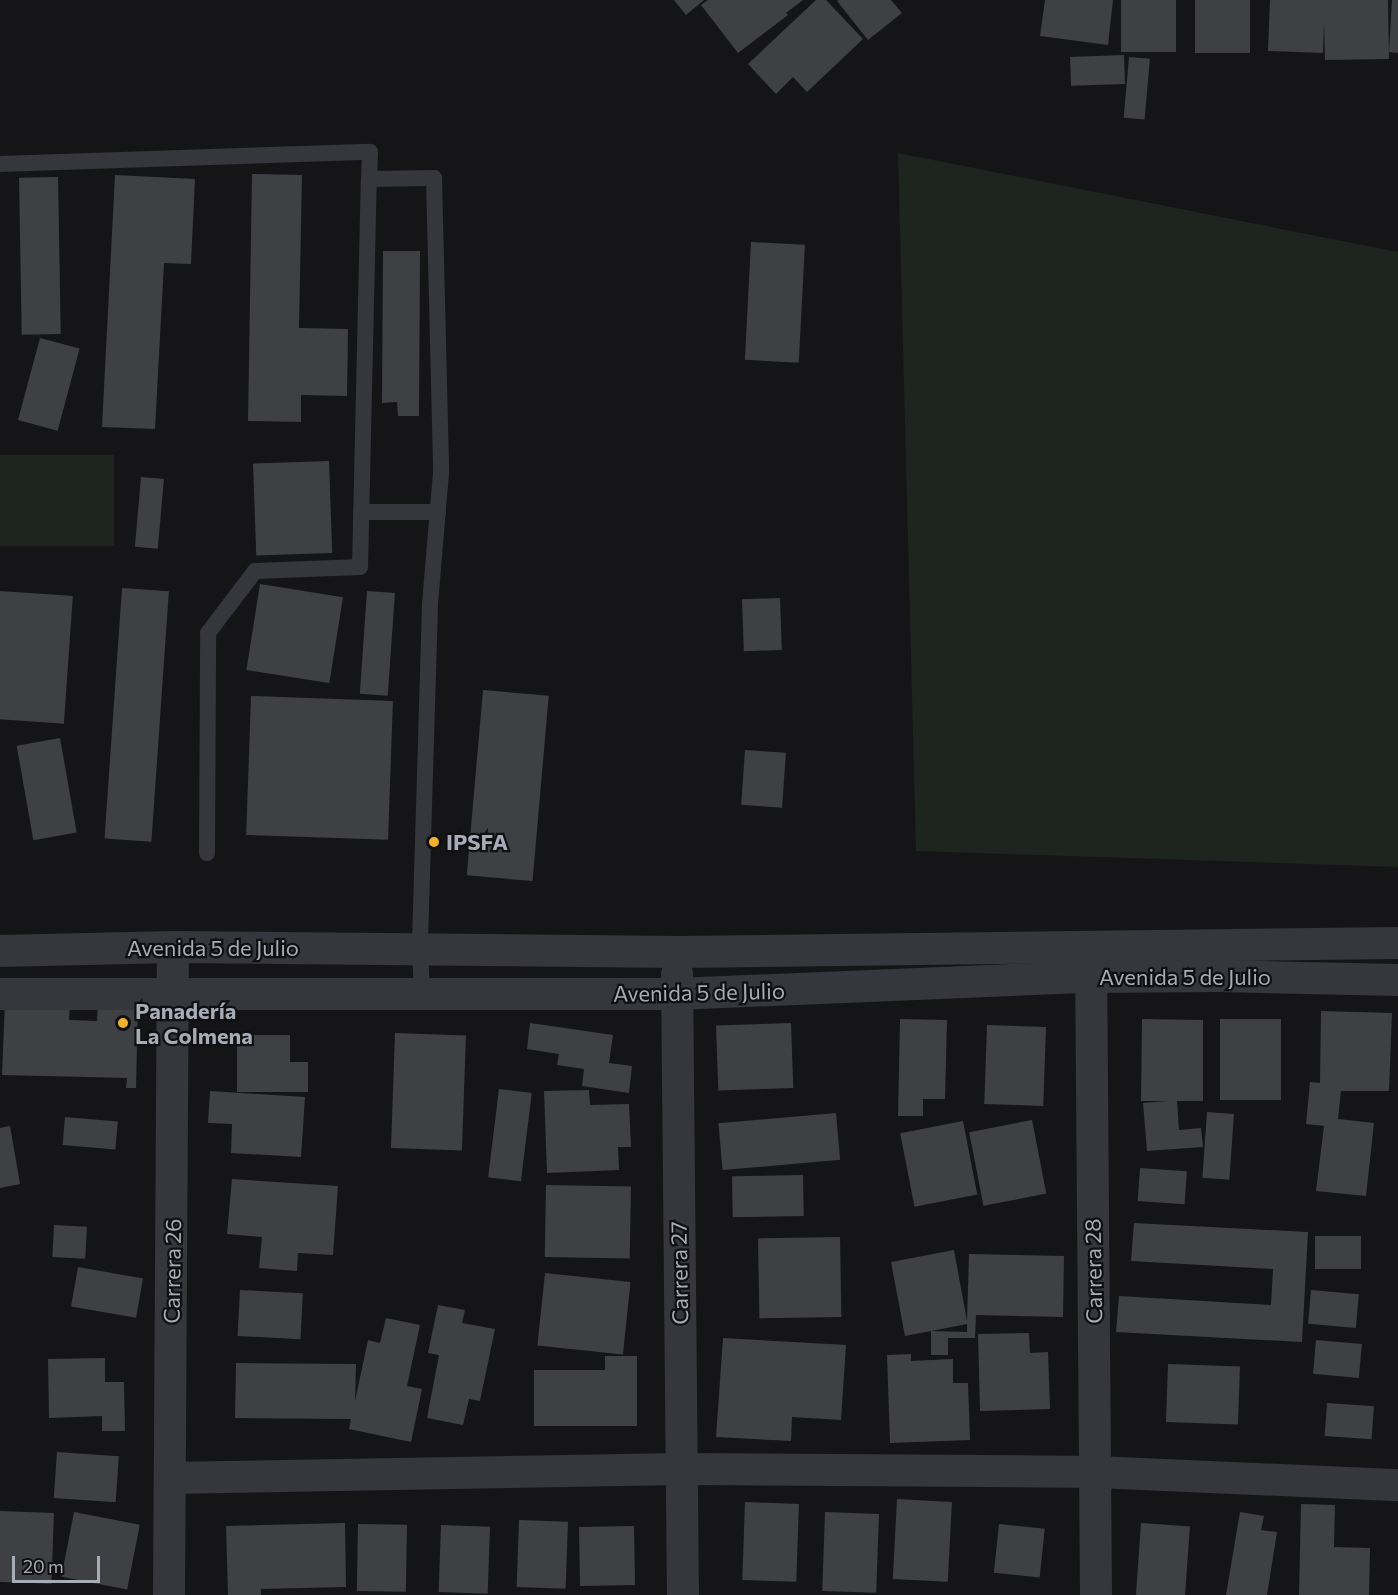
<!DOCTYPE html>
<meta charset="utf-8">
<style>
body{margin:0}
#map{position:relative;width:1398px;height:1595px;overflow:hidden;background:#151517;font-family:Commissioner,sans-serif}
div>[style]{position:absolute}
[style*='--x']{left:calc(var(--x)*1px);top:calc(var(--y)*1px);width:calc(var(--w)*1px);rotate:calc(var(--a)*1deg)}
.green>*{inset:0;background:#1d251e;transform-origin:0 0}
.building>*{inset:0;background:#3f4044;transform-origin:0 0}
.lane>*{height:16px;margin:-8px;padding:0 8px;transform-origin:8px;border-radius:8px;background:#36373c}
.street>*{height:32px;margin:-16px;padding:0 16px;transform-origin:16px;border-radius:16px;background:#36373c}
.dots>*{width:16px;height:16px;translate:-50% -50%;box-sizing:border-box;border:3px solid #101012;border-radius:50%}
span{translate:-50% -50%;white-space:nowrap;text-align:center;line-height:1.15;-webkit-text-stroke:4.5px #101012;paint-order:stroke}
.poi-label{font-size:22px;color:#a7acb7;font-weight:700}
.left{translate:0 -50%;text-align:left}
.street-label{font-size:22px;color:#a7acb7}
.scale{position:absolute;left:12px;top:1556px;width:88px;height:27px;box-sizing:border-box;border:3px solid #a7acb7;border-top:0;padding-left:8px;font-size:18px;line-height:21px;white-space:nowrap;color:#a7acb7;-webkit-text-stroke:4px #101012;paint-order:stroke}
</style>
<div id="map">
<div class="green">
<div style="clip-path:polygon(898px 153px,1398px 252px,1398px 867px,916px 851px)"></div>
<div style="left:0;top:455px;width:114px;height:91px"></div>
</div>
<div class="building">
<div style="clip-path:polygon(674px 0,704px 0,686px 15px)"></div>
<div style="clip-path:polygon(708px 0,803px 0,786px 13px,788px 15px,738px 53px,701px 5px)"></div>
<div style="clip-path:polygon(816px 0,826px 0,863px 39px,807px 92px,793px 77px,776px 94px,748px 64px)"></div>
<div style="clip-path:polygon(839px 0,891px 0,902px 13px,868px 40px,837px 1px)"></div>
<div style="clip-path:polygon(1045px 0,1113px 0,1108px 45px,1040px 36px)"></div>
<div style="left:1121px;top:0;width:55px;height:52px"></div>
<div style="left:1195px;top:0;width:55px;height:53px"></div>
<div style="clip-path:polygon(1270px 0,1388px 0,1389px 59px,1325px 60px,1324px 22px,1323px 53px,1268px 51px)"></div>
<div style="clip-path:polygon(1392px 0,1398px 0,1398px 53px,1389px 52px)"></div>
<div style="left:1124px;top:55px;width:29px;height:54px;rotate:88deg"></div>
<div style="left:1129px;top:57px;width:21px;height:61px;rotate:5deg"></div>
<div style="clip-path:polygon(252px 174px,302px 175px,299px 328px,348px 329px,347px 396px,301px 395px,301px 422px,248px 421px)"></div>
<div style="clip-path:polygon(115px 175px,195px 179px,191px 264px,164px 263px,155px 429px,102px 427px)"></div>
<div style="left:58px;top:177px;width:157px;height:39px;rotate:89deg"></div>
<div style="left:751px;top:242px;width:54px;height:118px;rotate:3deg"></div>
<div style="clip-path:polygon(383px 251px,420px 251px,419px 416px,398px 416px,397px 402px,382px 403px)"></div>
<div style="left:40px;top:338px;width:41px;height:85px;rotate:15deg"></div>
<div style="left:329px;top:461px;width:92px;height:76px;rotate:88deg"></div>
<div style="left:141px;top:477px;width:23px;height:70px;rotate:5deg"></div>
<div style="left:260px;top:584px;width:84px;height:87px;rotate:9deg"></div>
<div style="left:122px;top:588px;width:47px;height:251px;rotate:4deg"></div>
<div style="left:0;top:591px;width:73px;height:128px;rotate:4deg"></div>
<div style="left:367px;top:591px;width:28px;height:103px;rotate:4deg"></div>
<div style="left:780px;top:598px;width:52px;height:38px;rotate:88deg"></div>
<div style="left:483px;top:690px;width:66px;height:186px;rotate:5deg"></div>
<div style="left:251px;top:696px;width:142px;height:139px;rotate:2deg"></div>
<div style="left:60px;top:738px;width:96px;height:44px;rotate:80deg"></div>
<div style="left:745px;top:750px;width:41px;height:55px;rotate:4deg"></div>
<div style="clip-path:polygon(98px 1001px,138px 1002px,136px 1088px,126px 1088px,127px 1078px,2px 1075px,5px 1002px,70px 1004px,69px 1020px,97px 1021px)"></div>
<div style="clip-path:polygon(1321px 1011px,1392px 1013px,1389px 1091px,1341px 1091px,1338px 1119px,1374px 1123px,1366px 1196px,1316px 1191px,1324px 1126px,1306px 1124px,1310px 1082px,1320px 1083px)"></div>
<div style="clip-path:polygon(900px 1019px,947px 1020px,945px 1099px,923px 1099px,923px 1116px,898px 1116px)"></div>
<div style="clip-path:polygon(1142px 1019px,1203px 1020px,1203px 1101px,1177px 1101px,1179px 1130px,1201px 1128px,1203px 1147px,1147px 1151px,1143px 1103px,1167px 1101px,1141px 1101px)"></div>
<div style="left:1220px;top:1019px;width:61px;height:81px"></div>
<div style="clip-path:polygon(530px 1023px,613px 1035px,609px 1063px,632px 1066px,629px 1093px,582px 1086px,584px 1069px,557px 1065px,559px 1054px,527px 1049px)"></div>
<div style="left:791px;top:1023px;width:65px;height:75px;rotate:88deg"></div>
<div style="left:1046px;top:1027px;width:79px;height:59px;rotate:92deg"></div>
<div style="left:395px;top:1033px;width:71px;height:115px;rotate:2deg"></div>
<div style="clip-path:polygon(237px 1035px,290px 1035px,290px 1062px,308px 1062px,308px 1092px,237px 1092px)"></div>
<div style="left:499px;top:1089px;width:33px;height:89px;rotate:7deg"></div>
<div style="clip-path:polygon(589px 1090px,590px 1105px,629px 1104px,631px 1147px,618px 1147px,619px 1170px,547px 1173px,544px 1091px)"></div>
<div style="clip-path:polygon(210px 1091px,305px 1097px,301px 1157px,231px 1153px,232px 1124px,208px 1123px)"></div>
<div style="left:1207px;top:1112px;width:27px;height:66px;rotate:4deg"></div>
<div style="left:836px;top:1113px;width:47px;height:118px;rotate:85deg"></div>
<div style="left:65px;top:1117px;width:53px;height:28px;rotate:5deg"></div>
<div style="left:1032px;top:1120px;width:75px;height:64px;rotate:79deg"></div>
<div style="left:963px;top:1121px;width:75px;height:64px;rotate:79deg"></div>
<div style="clip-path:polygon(10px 1126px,20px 1184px,0 1188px,0 1128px)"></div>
<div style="left:1140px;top:1168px;width:47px;height:33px;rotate:4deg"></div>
<div style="left:803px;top:1175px;width:41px;height:71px;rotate:89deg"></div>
<div style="clip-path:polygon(232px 1179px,338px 1186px,333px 1255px,298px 1253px,297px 1271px,259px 1268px,262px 1237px,227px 1234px)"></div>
<div style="left:546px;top:1185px;width:85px;height:72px;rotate:1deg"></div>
<div style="clip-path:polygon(1134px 1223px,1308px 1232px,1302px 1342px,1116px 1332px,1119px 1296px,1271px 1305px,1273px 1269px,1131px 1261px)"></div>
<div style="left:54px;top:1225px;width:33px;height:32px;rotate:3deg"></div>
<div style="left:1361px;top:1236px;width:33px;height:46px;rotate:90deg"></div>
<div style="left:840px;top:1237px;width:80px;height:82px;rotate:89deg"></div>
<div style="clip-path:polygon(954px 1250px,967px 1321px,969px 1254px,1064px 1256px,1063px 1317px,976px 1315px,975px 1338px,948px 1338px,948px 1355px,931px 1355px,931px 1331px,967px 1332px,967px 1324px,905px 1336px,891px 1262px)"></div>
<div style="left:78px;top:1267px;width:66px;height:40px;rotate:10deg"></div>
<div style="left:545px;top:1273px;width:86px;height:73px;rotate:6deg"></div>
<div style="left:240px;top:1290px;width:63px;height:46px;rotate:3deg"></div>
<div style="left:1311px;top:1290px;width:48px;height:34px;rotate:5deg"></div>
<div style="clip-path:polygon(438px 1305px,465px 1310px,462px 1323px,495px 1329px,480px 1401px,469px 1399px,463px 1425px,427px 1418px,439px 1355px,428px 1353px)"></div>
<div style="clip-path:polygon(386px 1318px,420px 1325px,407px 1386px,422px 1389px,411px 1442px,349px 1429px,351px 1419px,235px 1418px,236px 1363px,356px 1364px,355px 1401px,368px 1340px,380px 1343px)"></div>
<div style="clip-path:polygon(1029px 1333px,1030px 1353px,1048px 1352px,1050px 1409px,980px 1411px,978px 1334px)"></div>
<div style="clip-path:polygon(723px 1338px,846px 1345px,841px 1420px,792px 1417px,791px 1441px,716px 1437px)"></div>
<div style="left:1316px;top:1340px;width:46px;height:34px;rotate:5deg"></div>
<div style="clip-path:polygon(911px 1354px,911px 1361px,953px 1359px,953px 1383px,968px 1383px,970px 1440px,890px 1443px,887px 1355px)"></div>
<div style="clip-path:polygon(605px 1356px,637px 1356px,637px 1426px,534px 1426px,534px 1370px,605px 1370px)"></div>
<div style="clip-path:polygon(105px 1358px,105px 1382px,124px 1382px,125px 1431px,102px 1431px,102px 1416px,49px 1418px,48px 1359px)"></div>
<div style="left:1168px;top:1364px;width:72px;height:58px;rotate:2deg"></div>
<div style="left:1327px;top:1403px;width:47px;height:33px;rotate:4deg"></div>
<div style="left:57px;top:1452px;width:62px;height:46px;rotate:4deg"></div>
<div style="left:897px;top:1499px;width:55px;height:80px;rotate:3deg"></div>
<div style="left:745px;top:1502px;width:54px;height:78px;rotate:2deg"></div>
<div style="clip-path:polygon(1301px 1504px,1335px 1505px,1334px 1547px,1370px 1548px,1369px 1595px,1299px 1595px)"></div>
<div style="left:0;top:1511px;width:54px;height:71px;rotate:2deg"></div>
<div style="left:74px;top:1512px;width:67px;height:66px;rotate:11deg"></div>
<div style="left:825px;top:1512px;width:54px;height:79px;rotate:2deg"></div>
<div style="clip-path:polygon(1240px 1512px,1264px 1516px,1261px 1530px,1277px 1532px,1267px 1595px,1226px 1595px)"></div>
<div style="left:519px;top:1520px;width:49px;height:67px;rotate:2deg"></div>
<div style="clip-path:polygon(345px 1523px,346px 1587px,261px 1589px,261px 1595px,228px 1595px,226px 1526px)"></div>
<div style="left:1141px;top:1523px;width:49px;height:72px;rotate:4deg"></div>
<div style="left:358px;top:1524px;width:49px;height:67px;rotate:1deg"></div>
<div style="left:999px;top:1524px;width:46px;height:49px;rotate:6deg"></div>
<div style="left:441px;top:1525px;width:49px;height:67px;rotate:2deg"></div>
<div style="left:634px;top:1526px;width:59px;height:55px;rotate:89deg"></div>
</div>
<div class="lane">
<div style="--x:0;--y:164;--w:370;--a:-1.9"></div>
<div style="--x:370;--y:152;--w:27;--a:92"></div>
<div style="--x:361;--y:512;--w:77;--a:0"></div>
<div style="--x:207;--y:853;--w:220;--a:-89.7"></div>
<div style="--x:208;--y:633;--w:78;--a:-52.8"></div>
<div style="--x:255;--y:571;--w:105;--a:-2.2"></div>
<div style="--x:360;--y:567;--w:388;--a:-88.7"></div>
<div style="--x:369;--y:179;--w:65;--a:-0.9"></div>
<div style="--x:434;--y:178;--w:295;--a:88.6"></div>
<div style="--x:441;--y:473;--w:132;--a:94.8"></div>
<div style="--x:430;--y:605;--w:344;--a:91.7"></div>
<div style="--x:420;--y:949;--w:45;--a:87.5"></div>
</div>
<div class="street">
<div style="--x:0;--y:951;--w:173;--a:-1.3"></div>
<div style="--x:173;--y:947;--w:506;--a:0.57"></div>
<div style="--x:679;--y:952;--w:719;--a:-0.72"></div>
<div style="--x:1091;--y:957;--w:638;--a:89.55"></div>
<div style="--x:677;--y:974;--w:621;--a:89.45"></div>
<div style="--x:0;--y:994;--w:676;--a:0"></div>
<div style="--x:676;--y:994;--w:413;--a:-2.4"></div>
<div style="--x:1089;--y:977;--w:130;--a:-0.4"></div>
<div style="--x:1219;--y:976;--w:179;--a:1.3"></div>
<div style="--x:170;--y:1478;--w:511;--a:-1.01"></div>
<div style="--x:681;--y:1469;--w:415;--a:0.4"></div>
<div style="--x:1096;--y:1472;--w:302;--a:2.5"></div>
<div style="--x:169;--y:1595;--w:648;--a:-89.65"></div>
</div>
<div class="dots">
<div style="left:434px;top:842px;background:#f2b132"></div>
<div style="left:123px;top:1023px;background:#f2b132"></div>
</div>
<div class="poi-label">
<span class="left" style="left:446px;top:842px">IPSFA</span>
<span class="left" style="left:135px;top:1023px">Panadería<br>La Colmena</span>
</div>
<div class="street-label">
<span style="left:213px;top:948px">Avenida 5 de Julio</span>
<span style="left:1185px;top:977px">Avenida 5 de Julio</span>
<span style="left:699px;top:992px;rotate:-1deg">Avenida 5 de Julio</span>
<span style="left:172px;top:1271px;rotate:-89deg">Carrera 26</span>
<span style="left:1093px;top:1271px;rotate:-91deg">Carrera 28</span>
<span style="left:679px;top:1273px;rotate:-91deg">Carrera 27</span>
</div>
<div class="scale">20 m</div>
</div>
